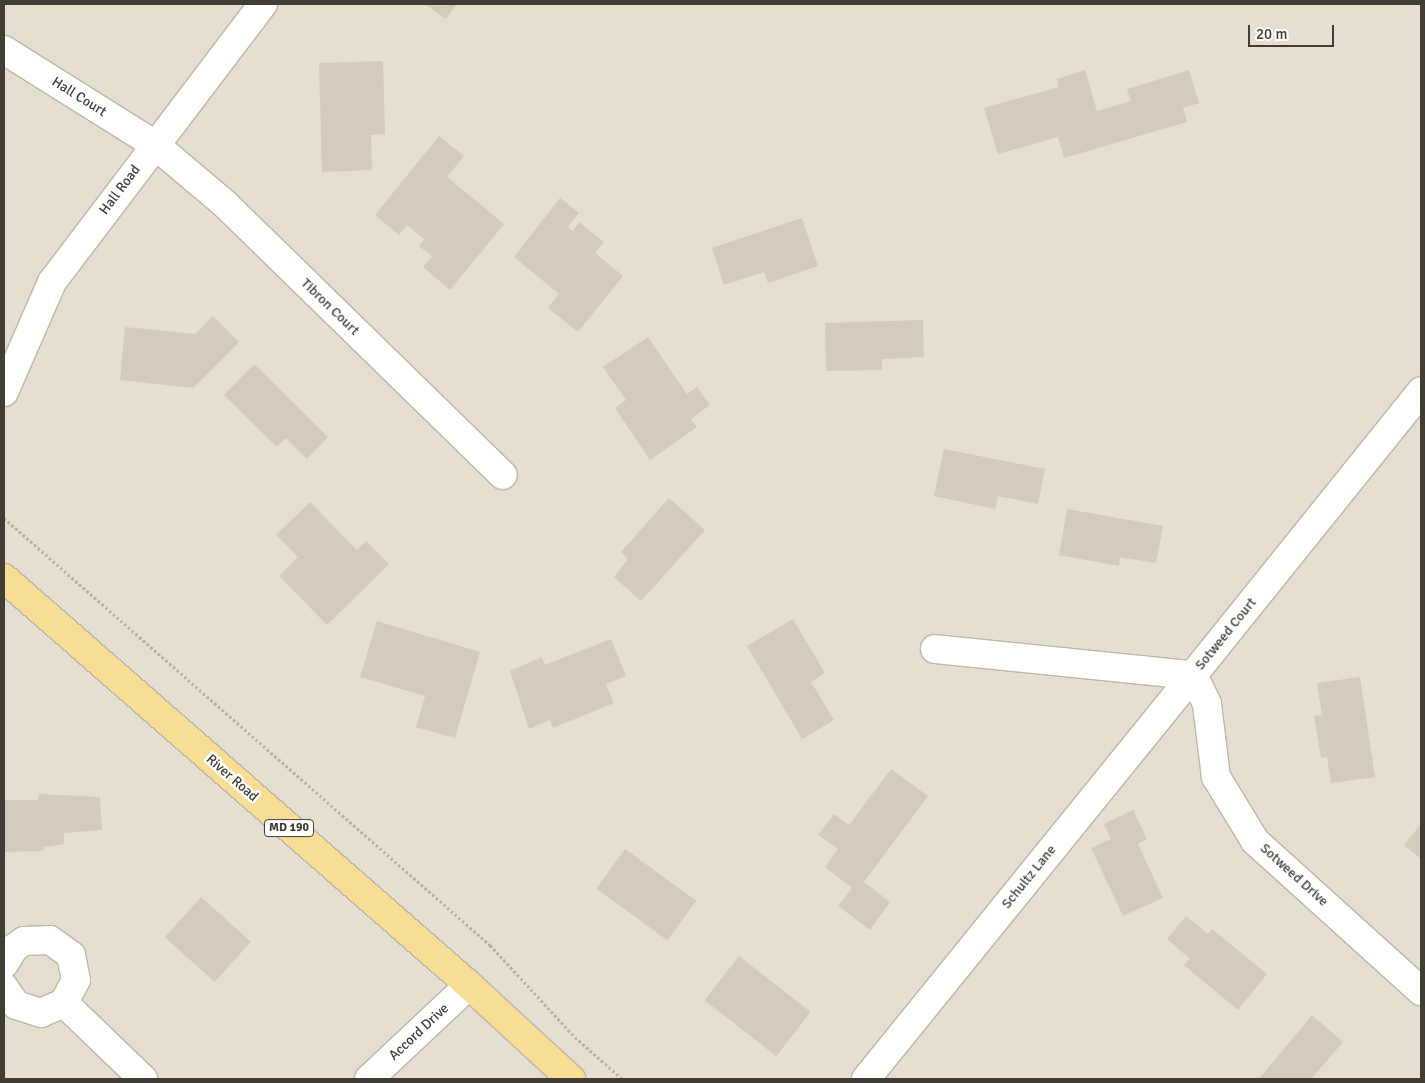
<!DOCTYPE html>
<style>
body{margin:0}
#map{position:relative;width:1425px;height:1083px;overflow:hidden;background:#f1ede3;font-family:Signika,sans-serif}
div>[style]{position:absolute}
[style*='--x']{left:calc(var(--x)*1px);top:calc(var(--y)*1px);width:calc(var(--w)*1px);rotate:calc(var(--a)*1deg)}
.residential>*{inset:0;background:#e4dfd1;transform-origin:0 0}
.building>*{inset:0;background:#d4cbbc;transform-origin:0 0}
.path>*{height:3px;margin-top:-1.5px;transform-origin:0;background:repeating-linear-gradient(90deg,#bcb099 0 2.5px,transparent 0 5px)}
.roads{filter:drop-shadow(1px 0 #beb7a9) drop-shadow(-1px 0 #beb7a9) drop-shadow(0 1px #beb7a9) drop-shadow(0 -1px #beb7a9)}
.minor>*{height:28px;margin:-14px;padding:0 14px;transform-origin:14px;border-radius:14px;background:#fff}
.major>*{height:28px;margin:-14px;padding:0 14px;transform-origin:14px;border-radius:14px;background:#f8dd94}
span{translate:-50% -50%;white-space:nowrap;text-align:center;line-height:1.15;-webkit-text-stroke:5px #fff;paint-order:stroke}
.shield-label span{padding:1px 4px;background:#fff;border:1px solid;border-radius:4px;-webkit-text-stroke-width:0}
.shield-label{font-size:12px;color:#423d34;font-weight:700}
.street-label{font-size:14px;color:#423d34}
.frame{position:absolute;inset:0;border:5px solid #423d34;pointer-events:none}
.scale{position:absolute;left:1248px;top:25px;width:86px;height:22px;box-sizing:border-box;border:2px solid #423d34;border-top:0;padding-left:6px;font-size:15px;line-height:18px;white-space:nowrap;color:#423d34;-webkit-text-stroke:4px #fff;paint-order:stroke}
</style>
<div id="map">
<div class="residential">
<div style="left:4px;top:4px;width:1417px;height:1075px"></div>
</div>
<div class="building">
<div style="clip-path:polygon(425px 4px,457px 4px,446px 19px)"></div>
<div style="clip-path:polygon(383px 61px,385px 134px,371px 135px,372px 170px,322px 172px,319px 63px)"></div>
<div style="clip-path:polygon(1085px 70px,1097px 111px,1131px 101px,1127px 89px,1189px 70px,1199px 103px,1183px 108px,1187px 122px,1064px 158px,1058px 137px,998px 154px,984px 108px,1059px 87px,1057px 79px)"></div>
<div style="clip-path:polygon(439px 136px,464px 156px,447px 177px,504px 224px,450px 290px,423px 267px,432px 256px,419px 246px,424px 239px,407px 225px,399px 235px,375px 215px)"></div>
<div style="clip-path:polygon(560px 198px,579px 213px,568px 227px,573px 231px,579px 222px,604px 242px,595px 253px,623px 276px,578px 332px,548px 308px,559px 294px,514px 257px)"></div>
<div style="clip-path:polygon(802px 218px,818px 266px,768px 283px,764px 272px,724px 285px,712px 248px)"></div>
<div style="clip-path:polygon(213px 316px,239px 342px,193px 388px,120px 380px,125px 327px,195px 334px)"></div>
<div style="clip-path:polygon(923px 320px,924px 357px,882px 359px,882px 370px,826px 371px,825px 323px)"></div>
<div style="clip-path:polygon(648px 337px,687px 394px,697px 387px,710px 405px,691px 419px,697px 427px,650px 460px,615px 408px,626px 400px,603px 367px)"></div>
<div style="clip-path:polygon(254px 364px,328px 437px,307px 459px,286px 438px,277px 447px,224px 395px)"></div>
<div style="clip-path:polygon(944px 449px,1045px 469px,1038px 504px,998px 496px,995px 509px,934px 496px)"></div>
<div style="clip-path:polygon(669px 498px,705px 530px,641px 601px,614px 577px,628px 559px,621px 552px)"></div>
<div style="clip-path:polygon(310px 502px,357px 550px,366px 541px,389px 564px,327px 625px,279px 576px,298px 557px,276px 535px)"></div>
<div style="clip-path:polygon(1067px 509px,1163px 526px,1156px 563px,1120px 557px,1119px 566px,1059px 555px)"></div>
<div style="clip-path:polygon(793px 619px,825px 673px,811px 682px,834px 720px,802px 739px,747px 646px)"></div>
<div style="clip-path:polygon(377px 621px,480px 652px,455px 738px,416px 727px,425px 696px,360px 677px)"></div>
<div style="clip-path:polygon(611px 639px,626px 676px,606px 684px,614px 703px,553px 728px,550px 720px,529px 729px,510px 671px,542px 657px,545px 665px)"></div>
<div style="clip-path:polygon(1360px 677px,1375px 777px,1331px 783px,1327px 757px,1321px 758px,1314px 716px,1322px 715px,1317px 683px)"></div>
<div style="clip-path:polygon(891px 769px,928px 796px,864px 882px,890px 902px,870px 930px,838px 906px,852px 888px,825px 867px,838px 849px,818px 835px,834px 814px,849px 825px)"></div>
<div style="clip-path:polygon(39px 794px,100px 797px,102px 830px,64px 833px,64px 844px,43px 847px,44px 851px,4px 852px,4px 800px,38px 800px)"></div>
<div style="clip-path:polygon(1133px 810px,1147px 839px,1138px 844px,1163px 898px,1123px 916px,1091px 848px,1111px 839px,1104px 824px)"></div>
<div style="clip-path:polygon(1421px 824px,1421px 859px,1404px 845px)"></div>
<div style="left:625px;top:849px;width:88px;height:49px;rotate:36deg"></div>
<div style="left:201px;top:897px;width:67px;height:54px;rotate:42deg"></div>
<div style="clip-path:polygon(1186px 916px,1208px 934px,1212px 929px,1267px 974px,1238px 1010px,1184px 965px,1190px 959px,1167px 939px)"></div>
<div style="left:739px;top:956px;width:91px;height:56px;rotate:38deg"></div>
<div style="clip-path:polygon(1312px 1015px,1343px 1042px,1311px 1079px,1259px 1079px)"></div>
</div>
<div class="path">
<div style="--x:4;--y:518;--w:647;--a:41.3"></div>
<div style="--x:490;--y:945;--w:125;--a:47.3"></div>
<div style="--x:575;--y:1037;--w:63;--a:41.8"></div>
</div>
<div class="roads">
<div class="minor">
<div style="--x:4;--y:50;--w:177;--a:32.1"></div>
<div style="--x:154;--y:144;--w:93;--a:40.2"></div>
<div style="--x:225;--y:204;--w:388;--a:44.3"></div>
<div style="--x:4;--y:392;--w:120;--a:-66.4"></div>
<div style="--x:52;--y:282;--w:349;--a:-52.8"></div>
<div style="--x:935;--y:649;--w:259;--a:5.8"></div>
<div style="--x:1193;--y:675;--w:364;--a:-51.2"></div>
<div style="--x:4;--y:964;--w:19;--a:-58"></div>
<div style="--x:14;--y:948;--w:12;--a:-35"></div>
<div style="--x:24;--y:941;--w:26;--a:-2"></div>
<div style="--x:50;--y:940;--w:26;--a:36"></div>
<div style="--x:71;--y:955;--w:25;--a:79"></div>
<div style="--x:76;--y:980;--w:26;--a:118"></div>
<div style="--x:64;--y:1003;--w:25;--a:157"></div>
<div style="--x:41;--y:1013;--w:26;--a:-162"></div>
<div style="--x:16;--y:1005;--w:22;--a:-124"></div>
<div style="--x:64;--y:1003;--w:110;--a:43.9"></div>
<div style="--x:369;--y:1079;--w:137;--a:-43.2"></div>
<div style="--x:866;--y:1079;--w:520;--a:-51.01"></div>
<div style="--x:1193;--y:675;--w:32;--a:64"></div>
<div style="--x:1207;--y:704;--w:74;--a:83"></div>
<div style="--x:1216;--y:777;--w:75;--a:58.6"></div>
<div style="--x:1255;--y:841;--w:224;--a:42.1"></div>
</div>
<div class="major">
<div style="--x:4;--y:578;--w:618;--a:41.19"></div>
<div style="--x:469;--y:985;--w:139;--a:42.7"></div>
</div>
</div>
<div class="shield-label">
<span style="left:289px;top:828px">MD 190</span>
</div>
<div class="street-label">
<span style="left:79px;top:97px;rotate:32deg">Hall Court</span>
<span style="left:120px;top:190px;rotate:-53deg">Hall Road</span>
<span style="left:330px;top:307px;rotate:44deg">Tibron Court</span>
<span style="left:1226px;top:634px;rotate:-51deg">Sotweed Court</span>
<span style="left:232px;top:778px;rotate:41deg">River Road</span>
<span style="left:1294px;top:875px;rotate:42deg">Sotweed Drive</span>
<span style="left:1029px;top:877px;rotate:-51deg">Schultz Lane</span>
<span style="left:419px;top:1032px;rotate:-43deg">Accord Drive</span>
</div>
<div class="frame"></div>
<div class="scale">20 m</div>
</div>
